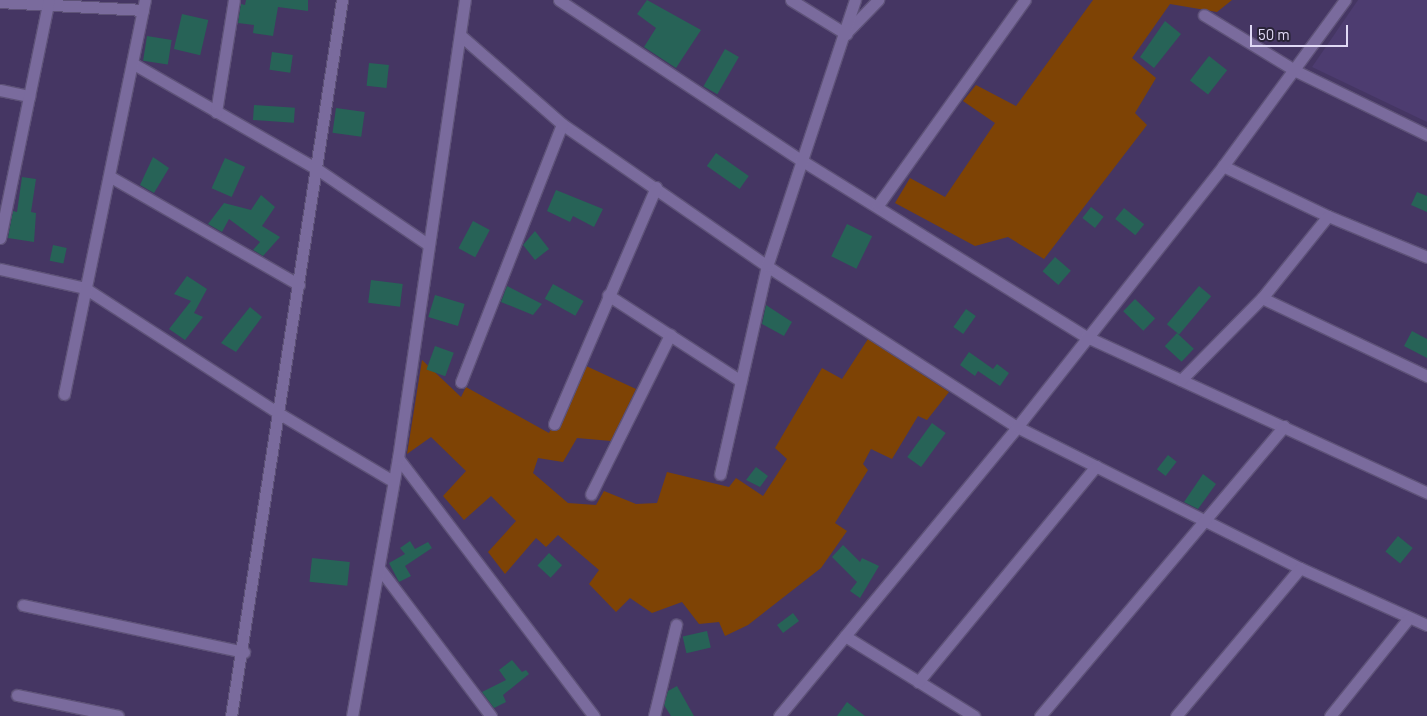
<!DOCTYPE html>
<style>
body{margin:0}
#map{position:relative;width:1427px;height:716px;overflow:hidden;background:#453663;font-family:Barlow,sans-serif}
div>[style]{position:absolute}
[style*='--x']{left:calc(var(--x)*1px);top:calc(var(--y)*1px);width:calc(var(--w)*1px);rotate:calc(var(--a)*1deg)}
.built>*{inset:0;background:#4d3c70}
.green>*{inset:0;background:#7e4305}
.building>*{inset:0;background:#276357;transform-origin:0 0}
.roads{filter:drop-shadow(1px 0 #5e5278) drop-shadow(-1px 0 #5e5278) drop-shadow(0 1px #5e5278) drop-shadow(0 -1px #5e5278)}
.street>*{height:11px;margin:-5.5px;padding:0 5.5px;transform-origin:5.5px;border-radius:5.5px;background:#7a6b9d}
span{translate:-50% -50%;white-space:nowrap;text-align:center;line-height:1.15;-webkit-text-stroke:5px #292337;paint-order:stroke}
.scale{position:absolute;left:1250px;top:25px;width:98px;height:22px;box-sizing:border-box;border:2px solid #e0d9f5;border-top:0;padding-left:6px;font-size:15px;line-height:18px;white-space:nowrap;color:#e0d9f5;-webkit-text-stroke:4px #292337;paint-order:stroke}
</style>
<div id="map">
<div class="built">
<div style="clip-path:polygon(1358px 0,1427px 0,1427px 122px,1312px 67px)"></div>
</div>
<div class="green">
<div style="clip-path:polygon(1093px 0,1232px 0,1217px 12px,1170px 4px,1132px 58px,1156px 78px,1135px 113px,1147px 125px,1044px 259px,1008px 237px,975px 246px,895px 203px,910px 178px,945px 197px,995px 123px,963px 101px,976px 85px,1016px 106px)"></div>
<div style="clip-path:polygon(868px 339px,949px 392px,927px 420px,918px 416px,892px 459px,871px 449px,863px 464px,868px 470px,835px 523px,847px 531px,821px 568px,748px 625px,725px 636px,719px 622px,699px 624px,682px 602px,652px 613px,630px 598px,616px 612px,589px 584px,599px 570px,558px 535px,546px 547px,536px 538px,505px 574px,488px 552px,516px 521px,491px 496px,464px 520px,443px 496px,466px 471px,431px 437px,407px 454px,422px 360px,461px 397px,466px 387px,549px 433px,584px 365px,636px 389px,611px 441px,577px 438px,563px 462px,538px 458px,533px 473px,568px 503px,596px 505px,604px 491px,636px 504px,657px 503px,667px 472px,729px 487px,736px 478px,763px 496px,787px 459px,775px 448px,822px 368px,842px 379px)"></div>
</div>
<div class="building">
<div style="clip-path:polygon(246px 0,308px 0,308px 11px,278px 7px,273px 36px,253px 33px,254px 25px,238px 23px,241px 4px,245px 5px)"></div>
<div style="clip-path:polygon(647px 0,701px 30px,676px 68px,644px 47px,656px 28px,637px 14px)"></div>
<div style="left:182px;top:14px;width:27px;height:36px;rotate:13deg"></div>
<div style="clip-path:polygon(1165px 21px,1181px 34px,1154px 68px,1140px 57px)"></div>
<div style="left:147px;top:36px;width:25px;height:25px;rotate:9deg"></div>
<div style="left:725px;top:49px;width:16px;height:43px;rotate:30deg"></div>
<div style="left:272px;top:52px;width:21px;height:18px;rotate:8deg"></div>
<div style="left:1209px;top:56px;width:23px;height:31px;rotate:38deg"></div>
<div style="left:369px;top:63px;width:20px;height:23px;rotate:6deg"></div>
<div style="left:254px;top:105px;width:41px;height:15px;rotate:4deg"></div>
<div style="left:336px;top:108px;width:29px;height:25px;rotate:8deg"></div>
<div style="left:716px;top:153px;width:40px;height:16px;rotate:35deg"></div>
<div style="clip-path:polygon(153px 157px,169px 168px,154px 193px,140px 185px)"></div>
<div style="left:225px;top:158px;width:22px;height:33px;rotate:24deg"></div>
<div style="clip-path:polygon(22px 177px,36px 179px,31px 212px,36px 213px,34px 242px,8px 238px,13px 211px,17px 212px)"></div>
<div style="clip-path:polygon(556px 190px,603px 209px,594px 227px,573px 216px,570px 222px,547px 211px)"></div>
<div style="clip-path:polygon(1417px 192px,1427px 196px,1427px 212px,1411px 205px)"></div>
<div style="clip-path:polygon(261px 195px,275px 207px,262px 226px,280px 237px,263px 256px,253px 250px,260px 242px,229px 219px,222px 232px,208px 224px,224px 203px,251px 210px)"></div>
<div style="left:1091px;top:207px;width:16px;height:14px;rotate:38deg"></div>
<div style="left:1124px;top:208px;width:26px;height:14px;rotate:39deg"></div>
<div style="left:473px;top:221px;width:19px;height:31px;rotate:28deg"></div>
<div style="left:847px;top:224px;width:28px;height:36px;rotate:26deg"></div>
<div style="clip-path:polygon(535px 231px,549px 249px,535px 260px,523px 245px)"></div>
<div style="left:53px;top:245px;width:14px;height:16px;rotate:12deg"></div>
<div style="left:1055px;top:257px;width:21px;height:19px;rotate:41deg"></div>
<div style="clip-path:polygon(187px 276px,207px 289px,194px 313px,203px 317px,185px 340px,169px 329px,191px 301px,174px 294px)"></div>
<div style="left:371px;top:280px;width:32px;height:23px;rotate:7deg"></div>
<div style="left:553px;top:284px;width:35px;height:17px;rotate:29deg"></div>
<div style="clip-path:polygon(507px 286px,542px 304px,533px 315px,501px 302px)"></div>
<div style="left:1199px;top:286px;width:16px;height:50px;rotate:40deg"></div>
<div style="left:435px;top:295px;width:31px;height:23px;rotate:17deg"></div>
<div style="left:1135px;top:299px;width:28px;height:17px;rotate:44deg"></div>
<div style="clip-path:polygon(766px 305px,792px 322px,784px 336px,762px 324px)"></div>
<div style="clip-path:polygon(250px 307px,262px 317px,236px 352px,221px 343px)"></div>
<div style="left:966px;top:309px;width:12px;height:22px;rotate:35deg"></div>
<div style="clip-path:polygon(1412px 331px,1427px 339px,1427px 358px,1404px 346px)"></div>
<div style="left:1177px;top:333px;width:23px;height:18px;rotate:43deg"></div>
<div style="left:435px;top:346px;width:20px;height:25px;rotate:20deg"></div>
<div style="clip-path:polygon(969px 352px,993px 369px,997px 364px,1009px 373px,1000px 386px,978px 371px,975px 376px,960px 365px)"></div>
<div style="left:932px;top:423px;width:17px;height:42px;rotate:36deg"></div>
<div style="left:1168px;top:455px;width:11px;height:18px;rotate:38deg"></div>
<div style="clip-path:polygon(756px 467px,768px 476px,760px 487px,746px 480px)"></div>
<div style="clip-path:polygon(1203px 474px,1216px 484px,1198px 509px,1184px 502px)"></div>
<div style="left:1398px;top:536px;width:19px;height:20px;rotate:39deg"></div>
<div style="clip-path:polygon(410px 541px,415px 549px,428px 542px,432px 548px,405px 566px,411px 576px,399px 582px,389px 563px,405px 554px,400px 548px)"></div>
<div style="clip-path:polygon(843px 545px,860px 562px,862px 558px,879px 566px,860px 598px,850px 591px,857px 582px,832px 557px)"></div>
<div style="left:549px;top:553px;width:18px;height:17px;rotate:43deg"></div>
<div style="left:312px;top:558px;width:38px;height:24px;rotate:6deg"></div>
<div style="left:793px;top:613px;width:10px;height:20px;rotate:53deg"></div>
<div style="left:707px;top:631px;width:17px;height:25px;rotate:77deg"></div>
<div style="clip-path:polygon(512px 660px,522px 672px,526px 670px,529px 674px,503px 695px,506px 702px,494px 708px,482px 692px,506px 680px,499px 670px)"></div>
<div style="clip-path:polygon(677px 686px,694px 716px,671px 716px,664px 705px,668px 691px)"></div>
<div style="clip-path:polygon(847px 702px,865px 716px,837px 716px)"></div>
</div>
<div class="roads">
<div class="street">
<div style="--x:559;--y:0;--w:290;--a:33.5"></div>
<div style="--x:801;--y:160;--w:336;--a:31.8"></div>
<div style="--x:1087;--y:337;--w:374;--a:24.6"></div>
<div style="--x:791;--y:0;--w:65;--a:31.7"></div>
<div style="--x:0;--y:2;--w:143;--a:3.2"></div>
<div style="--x:1204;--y:15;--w:108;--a:31.3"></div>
<div style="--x:1296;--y:71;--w:146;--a:26"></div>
<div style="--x:847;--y:32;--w:45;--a:-45.9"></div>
<div style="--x:460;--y:35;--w:135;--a:41.1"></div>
<div style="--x:562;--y:124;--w:249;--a:34.7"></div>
<div style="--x:767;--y:266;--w:297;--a:32.8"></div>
<div style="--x:1017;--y:427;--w:316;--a:26.5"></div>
<div style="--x:1300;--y:568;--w:139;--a:24.2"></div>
<div style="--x:132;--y:63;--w:213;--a:29.8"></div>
<div style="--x:317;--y:169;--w:135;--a:34.2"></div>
<div style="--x:0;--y:90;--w:30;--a:12"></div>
<div style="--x:216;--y:112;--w:113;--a:-80.9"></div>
<div style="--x:1223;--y:166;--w:116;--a:25.5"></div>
<div style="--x:1328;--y:216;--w:107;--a:22.5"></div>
<div style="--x:109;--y:176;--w:219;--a:29.8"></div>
<div style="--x:878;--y:205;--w:252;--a:-54.4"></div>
<div style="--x:0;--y:238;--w:243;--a:-78.4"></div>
<div style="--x:0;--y:269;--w:87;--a:12.6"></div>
<div style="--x:85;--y:288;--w:232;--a:32.9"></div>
<div style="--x:280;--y:414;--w:131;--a:30.7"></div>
<div style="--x:608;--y:295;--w:158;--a:32.9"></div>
<div style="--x:1262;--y:298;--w:183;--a:25.3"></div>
<div style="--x:1181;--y:380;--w:115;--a:-45.4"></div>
<div style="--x:1262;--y:298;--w:105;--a:-51.2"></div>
<div style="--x:461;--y:382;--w:277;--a:-68.6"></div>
<div style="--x:64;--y:394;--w:402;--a:-78.4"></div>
<div style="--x:554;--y:424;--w:258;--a:-66.7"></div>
<div style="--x:398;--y:458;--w:324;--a:52.8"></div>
<div style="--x:720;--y:474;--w:213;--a:-77.3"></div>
<div style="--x:767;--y:266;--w:280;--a:-71.7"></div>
<div style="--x:591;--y:494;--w:178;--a:-63.6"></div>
<div style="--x:379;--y:568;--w:186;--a:52.9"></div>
<div style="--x:23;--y:605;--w:226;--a:12"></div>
<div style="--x:845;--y:636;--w:152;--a:31.8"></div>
<div style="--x:918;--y:682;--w:280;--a:-50.5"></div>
<div style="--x:17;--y:695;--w:103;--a:11.7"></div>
<div style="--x:231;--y:716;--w:725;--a:-81.19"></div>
<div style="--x:352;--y:716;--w:262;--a:-79.9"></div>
<div style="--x:398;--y:458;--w:463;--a:-81.7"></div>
<div style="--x:654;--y:716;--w:94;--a:-76.4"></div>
<div style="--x:779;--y:716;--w:374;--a:-50.5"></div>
<div style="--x:1017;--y:427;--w:333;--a:-51.7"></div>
<div style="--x:1223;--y:166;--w:206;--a:-53.7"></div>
<div style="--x:1040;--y:716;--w:379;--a:-49.9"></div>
<div style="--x:1176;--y:716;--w:193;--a:-50"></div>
<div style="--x:1330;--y:716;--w:124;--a:-51.2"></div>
</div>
</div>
<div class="scale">50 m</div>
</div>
